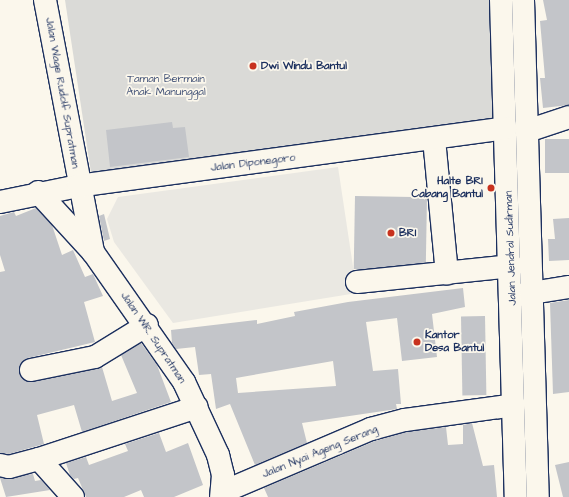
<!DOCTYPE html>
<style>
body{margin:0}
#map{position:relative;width:569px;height:497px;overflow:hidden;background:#fbf7ec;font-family:"Architects Daughter",sans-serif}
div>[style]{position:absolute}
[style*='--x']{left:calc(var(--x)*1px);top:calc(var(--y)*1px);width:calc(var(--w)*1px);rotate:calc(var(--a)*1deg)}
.built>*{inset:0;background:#eae8e2}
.green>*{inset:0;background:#dadad7}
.building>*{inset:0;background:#c3c5c9;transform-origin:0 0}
.roads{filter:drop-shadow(1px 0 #1b2f5e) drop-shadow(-1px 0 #1b2f5e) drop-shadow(0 1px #1b2f5e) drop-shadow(0 -1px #1b2f5e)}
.minor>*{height:22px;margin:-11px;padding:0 11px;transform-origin:11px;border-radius:11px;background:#fbf7ec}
.major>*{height:22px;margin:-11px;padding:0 11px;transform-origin:11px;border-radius:11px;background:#fbf7ec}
.dots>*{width:11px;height:11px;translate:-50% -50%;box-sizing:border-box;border:2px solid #fbf7ec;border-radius:50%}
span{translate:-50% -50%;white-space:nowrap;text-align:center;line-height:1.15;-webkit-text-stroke:3.5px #fbf7ec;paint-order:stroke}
.poi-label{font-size:11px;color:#1b2f5e;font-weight:700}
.left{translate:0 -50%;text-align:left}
.right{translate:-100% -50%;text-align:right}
.park-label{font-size:11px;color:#415176}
.street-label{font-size:11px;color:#1b2f5e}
</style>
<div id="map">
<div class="built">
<div style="clip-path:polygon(338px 167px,357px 293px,173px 323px,114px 242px,107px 219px,118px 197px)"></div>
</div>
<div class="green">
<div style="clip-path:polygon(65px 0,494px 0,503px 125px,92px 179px)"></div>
</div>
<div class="building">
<div style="clip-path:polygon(543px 0,569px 0,569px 105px,543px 108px,540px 78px,545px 78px,540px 21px,547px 20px)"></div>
<div style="clip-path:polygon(172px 122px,173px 128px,185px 127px,189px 157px,110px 167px,106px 130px)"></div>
<div style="left:545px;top:139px;width:24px;height:34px"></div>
<div style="left:355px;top:196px;width:72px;height:73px;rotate:1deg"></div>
<div style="clip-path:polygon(36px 208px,52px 225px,62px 255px,73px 250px,85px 277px,93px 274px,103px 296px,84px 302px,95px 342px,28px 358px,19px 366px,21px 378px,33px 382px,102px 367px,112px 401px,137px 393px,121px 355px,141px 343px,157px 365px,171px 402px,82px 432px,74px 405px,37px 415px,44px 444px,9px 454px,0 453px,0 272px,5px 271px,0 255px,0 216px,14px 212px,16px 216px)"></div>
<div style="clip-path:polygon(104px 214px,110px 239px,104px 241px,99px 216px)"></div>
<div style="clip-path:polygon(569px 218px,569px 260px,549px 261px,548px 239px,555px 239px,553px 219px)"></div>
<div style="clip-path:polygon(evenodd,463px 288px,465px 307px,432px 314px,437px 357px,402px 361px,397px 318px,366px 322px,373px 371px,398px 369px,401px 404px,396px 404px,397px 409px,302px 423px,307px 443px,255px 465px,230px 404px,216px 409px,211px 374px,199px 375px,195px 347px,176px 349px,172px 343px,171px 330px,257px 320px,257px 324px,295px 316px,294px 312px,348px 302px,463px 288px,333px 361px,336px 386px,238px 393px,236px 378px,333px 361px)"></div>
<div style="clip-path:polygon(569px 300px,569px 392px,553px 394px,550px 303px)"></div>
<div style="left:485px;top:316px;width:79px;height:24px;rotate:89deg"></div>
<div style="clip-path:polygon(472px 423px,483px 466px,494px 465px,497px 497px,268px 497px,264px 488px,375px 441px,407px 432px,446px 427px,448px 445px,463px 444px,463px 425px)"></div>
<div style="clip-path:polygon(159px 433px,166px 452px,188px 443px,203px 485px,174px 497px,144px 497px,141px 490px,124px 497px,86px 497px,78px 478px,74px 479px,70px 475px,66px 463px,86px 457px,89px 465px,128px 451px,125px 444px)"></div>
<div style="clip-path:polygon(569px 462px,569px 497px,563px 497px,555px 465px)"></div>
<div style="clip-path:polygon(33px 474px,35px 481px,41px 480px,50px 490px,6px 497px,0 478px)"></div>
</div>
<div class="roads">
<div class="minor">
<div style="--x:45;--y:0;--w:257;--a:79.2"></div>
<div style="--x:527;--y:131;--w:44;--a:-18.4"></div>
<div style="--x:434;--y:139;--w:135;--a:84.5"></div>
<div style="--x:38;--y:192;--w:81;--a:47.5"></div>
<div style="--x:93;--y:252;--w:159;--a:55"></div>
<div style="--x:184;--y:382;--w:81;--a:65"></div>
<div style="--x:218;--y:455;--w:21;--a:76"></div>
<div style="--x:223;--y:475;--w:22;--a:95"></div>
<div style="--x:357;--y:282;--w:156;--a:-5.9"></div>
<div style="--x:513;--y:296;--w:57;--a:-9.1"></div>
<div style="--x:31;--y:370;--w:65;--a:-11.5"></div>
<div style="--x:95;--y:357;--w:61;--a:-31.6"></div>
<div style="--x:39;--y:459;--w:51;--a:48.2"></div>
<div style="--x:0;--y:465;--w:9;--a:13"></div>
<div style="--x:9;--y:467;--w:31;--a:-15"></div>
<div style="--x:39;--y:459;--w:166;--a:-18.2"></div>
<div style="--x:223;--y:492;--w:161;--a:-23.1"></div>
<div style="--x:371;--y:429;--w:35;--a:-15"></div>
<div style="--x:405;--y:420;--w:110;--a:-7.8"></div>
</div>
<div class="major">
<div style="--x:501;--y:0;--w:497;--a:88.3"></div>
<div style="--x:523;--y:0;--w:497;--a:88.3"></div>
<div style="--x:0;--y:202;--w:80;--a:-11.6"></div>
<div style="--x:78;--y:186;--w:432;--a:-7.7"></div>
</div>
</div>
<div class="dots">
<div style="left:253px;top:66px;background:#c8321e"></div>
<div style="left:491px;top:188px;background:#c8321e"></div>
<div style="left:391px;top:233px;background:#c8321e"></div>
<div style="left:417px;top:342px;background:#c8321e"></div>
</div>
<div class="poi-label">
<span class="left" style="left:261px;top:66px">Dwi Windu Bantul</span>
<span class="right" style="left:483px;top:188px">Halte BRI<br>Cabang Bantul</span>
<span class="left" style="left:399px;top:233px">BRI</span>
<span class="left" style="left:425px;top:342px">Kantor<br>Desa Bantul</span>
</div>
<div class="park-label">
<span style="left:166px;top:86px">Taman Bermain<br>Anak Manunggal</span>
</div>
<div class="street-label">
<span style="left:62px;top:93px;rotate:80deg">Jalan Wage Rudolf Supratman</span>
<span style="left:253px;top:163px;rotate:-7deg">Jalan Diponegoro</span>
<span style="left:511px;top:248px;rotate:-92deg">Jalan Jendral Sudirman</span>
<span style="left:153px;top:338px;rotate:56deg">Jalan WR. Supratman</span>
<span style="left:320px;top:452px;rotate:-22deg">Jalan Nyai Ageng Serang</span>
</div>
</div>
